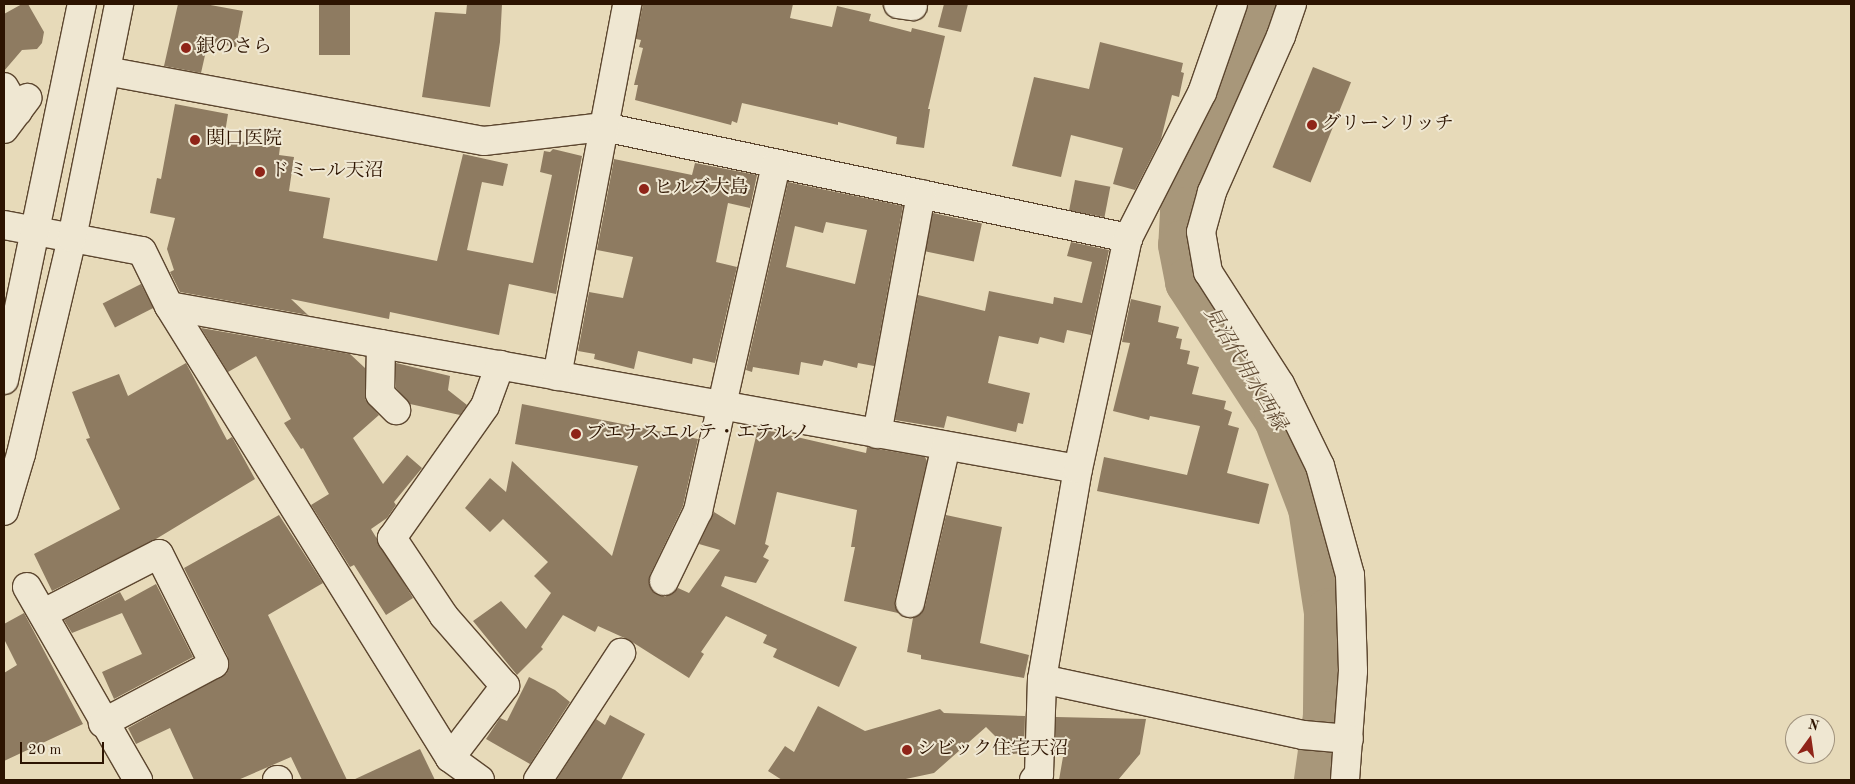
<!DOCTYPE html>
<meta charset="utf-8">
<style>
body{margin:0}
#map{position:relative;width:1855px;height:784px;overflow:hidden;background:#e7dab9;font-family:"Old Standard TT","Noto Serif JP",serif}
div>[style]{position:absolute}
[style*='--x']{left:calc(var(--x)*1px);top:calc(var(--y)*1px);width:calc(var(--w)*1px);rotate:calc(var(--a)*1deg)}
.river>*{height:50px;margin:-25px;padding:0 25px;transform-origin:25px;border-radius:25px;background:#a8977a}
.building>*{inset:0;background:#8e7b61;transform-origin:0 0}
.roads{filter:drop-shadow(1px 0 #5c462f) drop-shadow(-1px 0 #5c462f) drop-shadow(0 1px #5c462f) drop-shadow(0 -1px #5c462f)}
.minor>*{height:28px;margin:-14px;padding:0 14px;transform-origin:14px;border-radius:14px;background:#efe7d2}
.dots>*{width:14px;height:14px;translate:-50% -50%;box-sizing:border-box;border:2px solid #efe7d2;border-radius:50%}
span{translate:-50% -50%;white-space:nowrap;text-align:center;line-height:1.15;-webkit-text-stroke:4px #efe7d2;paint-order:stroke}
.poi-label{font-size:19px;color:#2d1401}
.left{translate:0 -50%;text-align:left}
.water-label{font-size:20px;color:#5e4831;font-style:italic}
.frame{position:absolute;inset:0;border:5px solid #2d1401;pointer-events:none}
.north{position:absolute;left:1785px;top:714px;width:50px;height:50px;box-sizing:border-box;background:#efe7d2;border:1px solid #a1937e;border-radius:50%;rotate:14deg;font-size:14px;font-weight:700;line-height:20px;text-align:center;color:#2d1401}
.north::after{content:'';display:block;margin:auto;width:18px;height:22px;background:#8f2418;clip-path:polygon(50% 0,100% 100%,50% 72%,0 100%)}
.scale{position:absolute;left:20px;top:742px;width:84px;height:22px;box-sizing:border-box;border:2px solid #2d1401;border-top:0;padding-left:6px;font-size:15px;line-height:18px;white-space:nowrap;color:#2d1401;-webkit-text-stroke:4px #efe7d2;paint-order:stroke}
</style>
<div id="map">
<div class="river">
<div style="--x:1273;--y:4;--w:226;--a:112.9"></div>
<div style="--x:1185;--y:212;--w:33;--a:93"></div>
<div style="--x:1183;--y:245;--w:38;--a:79"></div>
<div style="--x:1190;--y:282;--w:163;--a:57"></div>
<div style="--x:1279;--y:419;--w:95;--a:69.1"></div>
<div style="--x:1313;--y:508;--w:106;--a:81.3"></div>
<div style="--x:1329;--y:613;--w:103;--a:90.6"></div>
<div style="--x:1328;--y:716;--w:65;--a:98"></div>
</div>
<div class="building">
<div style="clip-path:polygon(22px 4px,28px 4px,44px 32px,42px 43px,37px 49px,22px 50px,4px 71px,4px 14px)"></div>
<div style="clip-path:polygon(178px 4px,205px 4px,243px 11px,236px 47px,208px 42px,201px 73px,164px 66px)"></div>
<div style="left:319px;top:4px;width:31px;height:51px"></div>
<div style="clip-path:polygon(467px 4px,502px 4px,500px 42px,490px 107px,422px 97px,435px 12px,466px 14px)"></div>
<div style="clip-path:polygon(643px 4px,793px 4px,790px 18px,832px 27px,837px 6px,871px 14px,869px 21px,911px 32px,912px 28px,945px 36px,928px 109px,930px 109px,924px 148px,896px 144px,897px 137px,838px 122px,838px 125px,742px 103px,737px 123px,732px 121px,731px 125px,635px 100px,638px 85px,634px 85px,643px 48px,639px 47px,641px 40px,636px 39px)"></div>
<div style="clip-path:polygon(944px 4px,968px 4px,961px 32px,938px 27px)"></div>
<div style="clip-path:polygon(1100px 42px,1183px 63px,1181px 72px,1184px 73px,1179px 97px,1172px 95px,1161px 139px,1135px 190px,1113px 184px,1123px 148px,1071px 135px,1061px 177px,1012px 166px,1034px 77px,1089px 89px)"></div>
<div style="left:1313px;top:67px;width:41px;height:108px;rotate:22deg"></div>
<div style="clip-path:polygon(175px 104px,228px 114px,224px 139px,280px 147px,279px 155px,294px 157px,289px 191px,330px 198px,323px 238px,437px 261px,463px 154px,508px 164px,503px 186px,482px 182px,467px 250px,533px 263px,552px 175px,540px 172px,544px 151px,550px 152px,553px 149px,582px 156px,556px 294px,509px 284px,499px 335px,390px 312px,389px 319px,291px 299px,308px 315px,180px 292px,170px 272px,174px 270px,167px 249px,175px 218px,150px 213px,157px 178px,161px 179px)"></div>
<div style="clip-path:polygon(614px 159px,692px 175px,695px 163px,757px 175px,750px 208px,728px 203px,716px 262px,737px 267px,715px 363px,693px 358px,692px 364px,638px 351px,634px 369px,594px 359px,595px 354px,578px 351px,589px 292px,623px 298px,633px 257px,597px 250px)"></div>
<div style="left:1075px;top:180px;width:36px;height:31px;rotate:11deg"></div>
<div style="clip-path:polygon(evenodd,788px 182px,903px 206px,874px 366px,858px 363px,857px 368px,824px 360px,822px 366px,801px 362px,799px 375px,753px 367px,752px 372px,746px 370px,788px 182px,826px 222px,867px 230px,855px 284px,786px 267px,795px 226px,823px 233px,826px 222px)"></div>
<div style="left:933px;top:213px;width:50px;height:39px;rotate:12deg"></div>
<div style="clip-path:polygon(1071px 242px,1109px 250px,1091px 335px,1067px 330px,1064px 343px,1040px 337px,1038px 344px,999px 336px,988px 383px,1030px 393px,1023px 424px,1018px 423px,1016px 432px,947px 416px,944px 428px,895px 420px,918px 295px,985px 311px,989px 291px,1053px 304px,1054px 297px,1082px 303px,1092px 262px,1067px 256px)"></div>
<div style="left:141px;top:284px;width:27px;height:43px;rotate:63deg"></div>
<div style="clip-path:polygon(1131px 299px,1161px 306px,1158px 322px,1179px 327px,1176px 338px,1182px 339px,1180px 349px,1190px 351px,1187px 364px,1199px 367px,1192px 394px,1226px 401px,1224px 409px,1232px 412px,1228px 425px,1239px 428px,1227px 473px,1269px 484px,1259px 524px,1097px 491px,1104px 457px,1187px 475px,1200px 426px,1150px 416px,1149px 420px,1113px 411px,1130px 343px,1122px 342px)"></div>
<div style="clip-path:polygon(201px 328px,350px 354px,365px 368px,365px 399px,379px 415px,353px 438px,383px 484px,407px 455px,422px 468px,394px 502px,396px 505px,387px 518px,371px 529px,413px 598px,386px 615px,354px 565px,350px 567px,311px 505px,329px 494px,303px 448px,301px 449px,284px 423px,291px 419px,256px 356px,228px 372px)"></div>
<div style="clip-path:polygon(186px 363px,227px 440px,232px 437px,255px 479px,156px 539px,52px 591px,34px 554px,120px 509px,86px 439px,90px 438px,72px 392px,119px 374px,128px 396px)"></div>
<div style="clip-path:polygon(396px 363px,450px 376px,448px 390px,467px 405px,460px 415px,410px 404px,396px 388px)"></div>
<div style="clip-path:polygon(522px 404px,698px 439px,683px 506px,650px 575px,651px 589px,665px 597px,678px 588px,689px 593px,720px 550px,699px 544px,714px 512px,735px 525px,758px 428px,866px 453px,867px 447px,925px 457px,927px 461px,895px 600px,898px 613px,844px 601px,855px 547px,851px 547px,857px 510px,777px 492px,765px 544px,769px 546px,763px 557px,769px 560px,756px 583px,725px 576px,721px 586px,857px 647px,839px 687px,773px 657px,777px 649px,763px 643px,767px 635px,726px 616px,701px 652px,704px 654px,689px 678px,629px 640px,598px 626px,595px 632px,563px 615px,541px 647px,543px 649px,517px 675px,473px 621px,501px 601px,526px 629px,551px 593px,534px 576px,548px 562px,503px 519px,490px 532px,465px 508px,490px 478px,506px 492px,512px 461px,612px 556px,638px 466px,515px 444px)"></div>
<div style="clip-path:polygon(279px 515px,323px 583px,268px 615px,347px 780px,302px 780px,291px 757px,238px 780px,194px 780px,170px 728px,136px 744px,128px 728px,227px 673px,228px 657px,184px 568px)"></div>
<div style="clip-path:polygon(946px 515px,1002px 527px,980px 643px,1029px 655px,1024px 678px,921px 659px,921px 655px,907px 652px,913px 618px,925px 606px)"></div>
<div style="clip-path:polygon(156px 584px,193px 657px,114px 699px,102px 672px,142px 654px,122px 613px,72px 633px,64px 620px,120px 592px,125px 601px)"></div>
<div style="clip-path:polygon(24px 613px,83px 724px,4px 761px,4px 673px,17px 665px,4px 639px,4px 624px)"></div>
<div style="clip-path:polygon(529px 677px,555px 690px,570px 702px,530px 764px,486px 739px,500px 718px,507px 721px)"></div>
<div style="clip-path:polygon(818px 706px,865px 731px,940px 709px,944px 713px,1025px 716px,1024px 753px,1013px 754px,986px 727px,934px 773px,901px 780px,782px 780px,768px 771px,785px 746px,794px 752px)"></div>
<div style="clip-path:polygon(610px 715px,645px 734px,621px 780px,557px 779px,596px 719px,605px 725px)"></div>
<div style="clip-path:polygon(1056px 717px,1146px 719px,1140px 754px,1118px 780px,1059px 780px,1064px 751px,1055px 751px)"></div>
<div style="clip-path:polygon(420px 749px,435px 780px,353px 780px)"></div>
</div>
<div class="roads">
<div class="minor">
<div style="--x:898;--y:4;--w:15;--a:8"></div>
<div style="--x:1292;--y:4;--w:34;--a:109"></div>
<div style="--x:1281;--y:36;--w:171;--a:113.9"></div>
<div style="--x:1212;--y:192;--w:41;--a:105.4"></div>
<div style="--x:1201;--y:232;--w:41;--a:80.1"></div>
<div style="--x:1208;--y:272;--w:133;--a:57.3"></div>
<div style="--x:1280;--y:384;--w:91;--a:64"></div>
<div style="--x:1320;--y:466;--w:113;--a:74.6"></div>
<div style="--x:1350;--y:575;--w:96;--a:88.2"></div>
<div style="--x:1353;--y:671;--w:109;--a:94.2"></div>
<div style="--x:106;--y:71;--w:384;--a:10.5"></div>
<div style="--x:484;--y:141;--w:121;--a:-6.7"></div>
<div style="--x:604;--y:127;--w:536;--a:11.96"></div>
<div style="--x:4;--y:87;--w:28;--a:60"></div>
<div style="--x:4;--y:129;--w:39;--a:-53"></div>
<div style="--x:4;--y:225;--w:140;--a:10.7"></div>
<div style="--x:142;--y:251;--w:61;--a:63.9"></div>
<div style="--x:169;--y:306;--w:532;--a:58.13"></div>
<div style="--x:450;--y:758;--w:37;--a:36"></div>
<div style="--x:169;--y:306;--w:923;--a:10.17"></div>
<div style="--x:381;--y:344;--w:50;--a:91.1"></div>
<div style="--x:380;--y:394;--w:23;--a:45"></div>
<div style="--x:557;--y:376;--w:379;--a:-79.3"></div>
<div style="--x:4;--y:380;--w:384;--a:-78.3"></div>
<div style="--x:877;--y:434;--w:244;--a:-79.6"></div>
<div style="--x:4;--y:511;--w:59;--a:-73.4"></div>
<div style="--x:21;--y:454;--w:222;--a:-76.7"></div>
<div style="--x:72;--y:238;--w:239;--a:-78.6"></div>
<div style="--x:664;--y:581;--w:78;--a:-64.1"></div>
<div style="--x:698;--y:511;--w:356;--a:-77.3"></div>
<div style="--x:27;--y:587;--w:223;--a:60.1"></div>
<div style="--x:910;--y:603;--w:161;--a:-77.1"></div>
<div style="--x:44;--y:613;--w:129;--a:-27.2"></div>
<div style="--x:159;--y:554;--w:123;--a:63.4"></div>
<div style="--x:214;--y:664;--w:126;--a:152"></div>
<div style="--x:1042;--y:679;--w:267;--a:12.1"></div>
<div style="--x:1303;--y:735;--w:46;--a:5"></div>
<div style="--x:450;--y:758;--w:91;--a:-52.6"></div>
<div style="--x:505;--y:686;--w:93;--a:-131.1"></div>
<div style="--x:444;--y:616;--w:94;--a:-123.7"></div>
<div style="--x:392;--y:538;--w:161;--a:-54.8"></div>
<div style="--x:485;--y:406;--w:44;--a:-69.9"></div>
<div style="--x:277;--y:780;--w:1;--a:0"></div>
<div style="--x:538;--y:780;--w:152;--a:-56.8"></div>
<div style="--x:1034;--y:780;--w:8;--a:-50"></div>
<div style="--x:1039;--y:774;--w:95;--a:-88.2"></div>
<div style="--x:1042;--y:679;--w:213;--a:-80.3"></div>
<div style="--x:1078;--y:469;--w:236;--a:-77.8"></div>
<div style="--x:1128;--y:238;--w:163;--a:-63"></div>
<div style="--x:1202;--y:93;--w:94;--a:-70.8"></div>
</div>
</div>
<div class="dots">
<div style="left:186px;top:48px;background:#8f2418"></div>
<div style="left:1312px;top:125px;background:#8f2418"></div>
<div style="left:195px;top:140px;background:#8f2418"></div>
<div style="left:260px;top:172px;background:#8f2418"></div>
<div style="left:644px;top:189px;background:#8f2418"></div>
<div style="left:576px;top:434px;background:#8f2418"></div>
<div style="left:907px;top:750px;background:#8f2418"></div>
</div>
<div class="poi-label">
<span class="left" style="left:196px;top:48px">銀のさら</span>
<span class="left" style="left:1322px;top:125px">グリーンリッチ</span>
<span class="left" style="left:206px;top:140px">関口医院</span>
<span class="left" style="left:270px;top:172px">ドミール天沼</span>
<span class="left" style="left:654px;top:189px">ヒルズ大島</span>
<span class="left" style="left:586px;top:434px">ブエナスエルテ・エテルノ</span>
<span class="left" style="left:917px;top:750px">シビック住宅天沼</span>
</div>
<div class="water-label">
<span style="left:1244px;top:369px;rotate:59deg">見沼代用水西縁</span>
</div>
<div class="frame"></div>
<div class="north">N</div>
<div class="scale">20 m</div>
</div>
